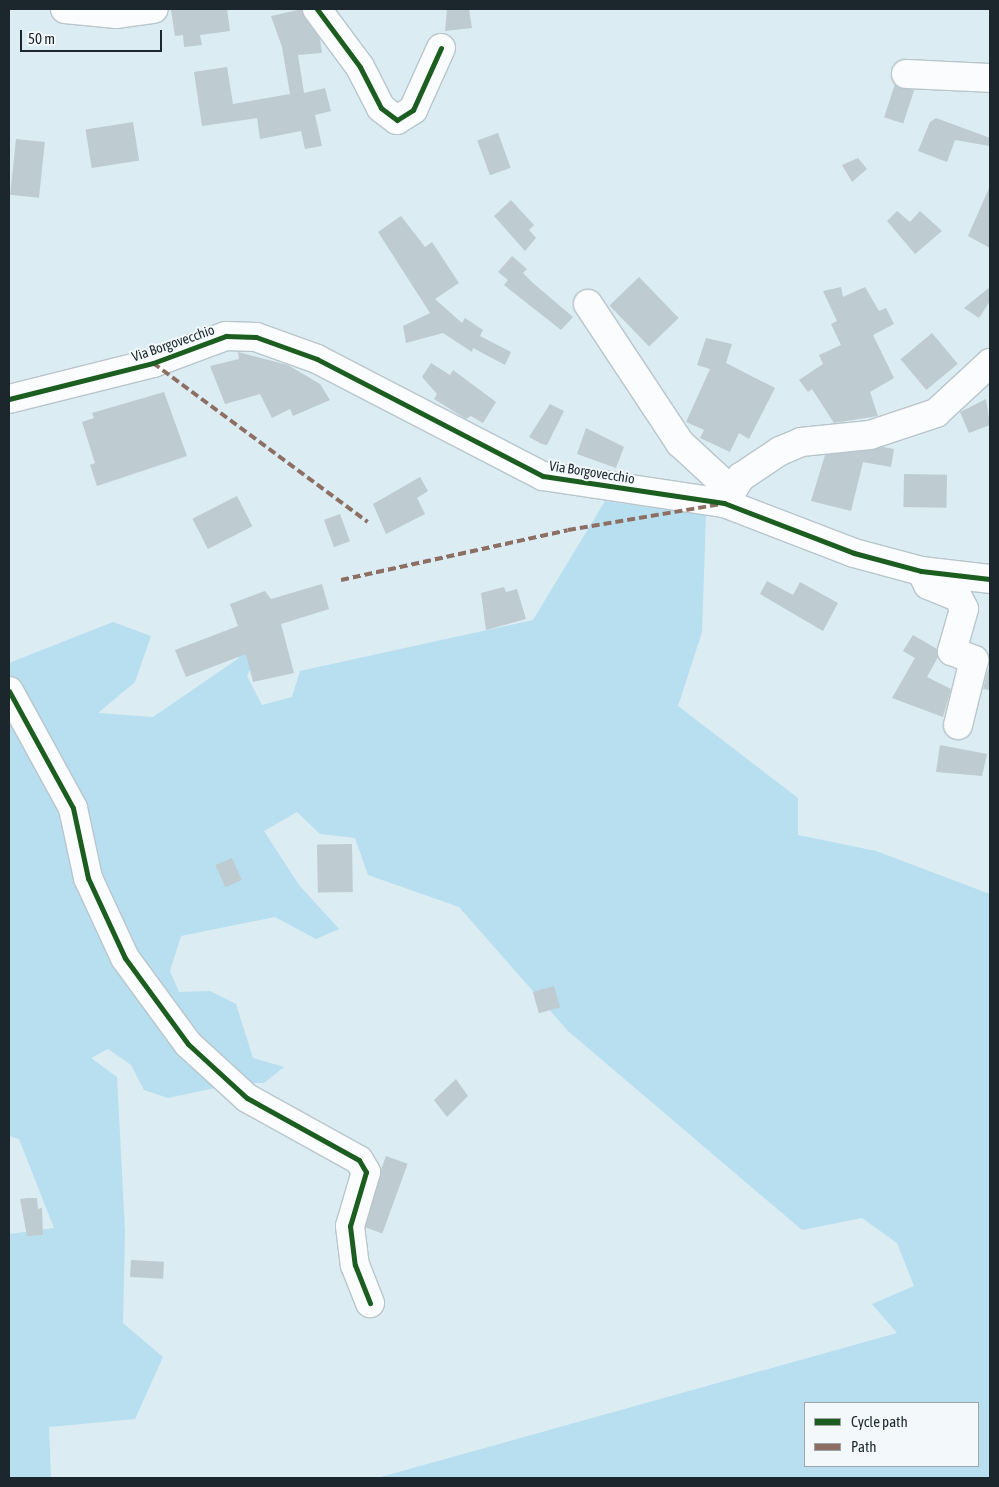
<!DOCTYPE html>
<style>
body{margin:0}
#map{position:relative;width:999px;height:1487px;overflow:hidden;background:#dbecf3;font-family:"Asap Condensed",sans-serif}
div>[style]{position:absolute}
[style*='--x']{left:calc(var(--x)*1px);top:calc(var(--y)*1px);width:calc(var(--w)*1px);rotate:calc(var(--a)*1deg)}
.green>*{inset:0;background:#b7dfef}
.building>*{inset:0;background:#becbd0;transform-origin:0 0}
.roads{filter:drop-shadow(1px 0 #b8c6cb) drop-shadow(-1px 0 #b8c6cb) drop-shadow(0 1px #b8c6cb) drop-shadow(0 -1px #b8c6cb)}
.minor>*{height:28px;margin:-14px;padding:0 14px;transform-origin:14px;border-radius:14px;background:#fafcfd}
.quiet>*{height:4px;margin-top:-2px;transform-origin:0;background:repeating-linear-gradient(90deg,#8d6e63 0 8px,transparent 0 12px)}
.cycleway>*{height:5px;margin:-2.5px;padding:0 2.5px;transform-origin:2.5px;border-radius:2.5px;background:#1b5e20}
span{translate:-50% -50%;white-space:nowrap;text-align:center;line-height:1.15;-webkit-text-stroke:4px #f3f9fb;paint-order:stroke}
.street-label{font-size:14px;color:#1b272c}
.frame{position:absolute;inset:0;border:10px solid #1b272c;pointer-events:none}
.legend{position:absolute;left:804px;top:1402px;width:175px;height:65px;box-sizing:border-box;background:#f3f9fb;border:1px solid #9da5a8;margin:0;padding:6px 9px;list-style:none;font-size:15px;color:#1b272c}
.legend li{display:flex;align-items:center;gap:10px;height:25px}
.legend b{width:25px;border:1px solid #9da5a8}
.scale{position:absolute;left:20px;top:30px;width:142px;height:22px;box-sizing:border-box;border:2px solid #1b272c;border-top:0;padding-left:6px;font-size:15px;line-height:18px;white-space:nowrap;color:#1b272c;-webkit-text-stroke:4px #f3f9fb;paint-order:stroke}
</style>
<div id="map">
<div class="green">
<div style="clip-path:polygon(evenodd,605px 501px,706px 515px,702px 632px,678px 706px,798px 798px,798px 835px,876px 851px,990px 894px,990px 1478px,377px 1478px,897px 1333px,872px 1304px,914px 1286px,897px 1243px,862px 1218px,802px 1230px,568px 1031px,459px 907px,368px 875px,355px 838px,320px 834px,297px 812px,264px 831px,299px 885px,339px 929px,316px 939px,275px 917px,181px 936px,170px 971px,179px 992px,210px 991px,236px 1004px,253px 1058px,284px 1067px,264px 1083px,238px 1083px,168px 1098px,144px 1090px,131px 1065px,108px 1049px,91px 1058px,117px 1077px,125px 1231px,123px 1323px,163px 1357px,135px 1419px,49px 1427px,51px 1478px,9px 1478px,9px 1234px,54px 1228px,19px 1139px,9px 1136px,9px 663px,113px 622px,151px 636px,135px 682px,98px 713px,153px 717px,239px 658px,233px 644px,256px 658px,247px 676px,262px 705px,292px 697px,300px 671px,533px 620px,605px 501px,805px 1403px,978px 1403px,978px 1466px,805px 1466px,805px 1403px)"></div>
</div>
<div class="building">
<div style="clip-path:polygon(227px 9px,230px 31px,200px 35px,202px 45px,184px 47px,183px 35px,175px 36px,171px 10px)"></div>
<div style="clip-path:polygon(302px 9px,320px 39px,322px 53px,298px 55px,304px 93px,325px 88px,331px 111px,315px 115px,322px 146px,305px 149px,301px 131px,260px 139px,257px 118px,202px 126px,194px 72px,227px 67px,233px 104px,290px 94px,282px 47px,271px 16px)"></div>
<div style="clip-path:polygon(447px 9px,469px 9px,472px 28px,445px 31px)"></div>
<div style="left:895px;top:84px;width:20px;height:35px;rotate:18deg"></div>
<div style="clip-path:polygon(936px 118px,990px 138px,990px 146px,955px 140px,947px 162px,918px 151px,930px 122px)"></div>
<div style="left:133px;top:122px;width:39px;height:48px;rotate:81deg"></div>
<div style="left:498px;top:133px;width:37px;height:22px;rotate:70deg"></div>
<div style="left:16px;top:139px;width:29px;height:56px;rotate:6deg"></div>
<div style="clip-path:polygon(858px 158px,867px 169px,852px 182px,842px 165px)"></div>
<div style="clip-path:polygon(990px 186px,990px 248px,968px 236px)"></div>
<div style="clip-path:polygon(511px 200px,534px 225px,529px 230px,536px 238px,525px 251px,494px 216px)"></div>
<div style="clip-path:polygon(897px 211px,910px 222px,920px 211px,942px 231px,915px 254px,887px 221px)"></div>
<div style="clip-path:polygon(401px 216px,425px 247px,432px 242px,459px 283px,435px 299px,462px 323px,465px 318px,483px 330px,480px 336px,511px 352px,505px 365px,473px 348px,472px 352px,443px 333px,406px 343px,403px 326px,430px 313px,378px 232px)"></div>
<div style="clip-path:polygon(512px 256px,527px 269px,523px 273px,533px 283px,573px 317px,561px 330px,504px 285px,508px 280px,498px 272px)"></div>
<div style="left:639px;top:277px;width:57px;height:41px;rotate:46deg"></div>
<div style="clip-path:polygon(841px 287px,843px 297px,865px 287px,879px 311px,886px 308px,894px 324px,873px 335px,894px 378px,870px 392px,878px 416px,834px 423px,812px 389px,808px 392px,799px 380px,823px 364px,819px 355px,841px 345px,831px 324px,837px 321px,823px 291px)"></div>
<div style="clip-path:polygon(990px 287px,990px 301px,979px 318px,964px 308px)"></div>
<div style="left:932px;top:333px;width:40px;height:41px;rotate:50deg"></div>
<div style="clip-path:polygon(706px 338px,732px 344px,726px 363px,775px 388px,749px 439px,739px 433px,730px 452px,700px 438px,704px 430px,686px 422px,710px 369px,697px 365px)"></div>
<div style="clip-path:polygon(238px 352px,288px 365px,320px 384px,330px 400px,293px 416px,290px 409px,272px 418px,260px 394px,225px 404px,210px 366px,239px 359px)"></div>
<div style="clip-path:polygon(431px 363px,450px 375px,453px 370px,496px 402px,483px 423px,471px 416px,466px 419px,434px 399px,437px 394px,422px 377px)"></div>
<div style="clip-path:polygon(164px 392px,187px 456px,97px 486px,90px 465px,95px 463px,82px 422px,94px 418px,92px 413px)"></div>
<div style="clip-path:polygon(986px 399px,990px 425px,969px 433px,960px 412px)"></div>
<div style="clip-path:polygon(550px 404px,564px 411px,547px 445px,542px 444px,529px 437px)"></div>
<div style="clip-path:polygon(586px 428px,624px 447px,616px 468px,577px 454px)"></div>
<div style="clip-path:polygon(883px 447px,894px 449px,891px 467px,863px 462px,851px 511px,811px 501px,825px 455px)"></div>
<div style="left:904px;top:474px;width:43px;height:33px;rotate:1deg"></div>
<div style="clip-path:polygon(420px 477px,428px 491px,417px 498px,425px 514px,386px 534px,373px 504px)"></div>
<div style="left:237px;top:496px;width:34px;height:50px;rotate:63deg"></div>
<div style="left:340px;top:514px;width:29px;height:17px;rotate:70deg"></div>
<div style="clip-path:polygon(767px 581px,793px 595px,800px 582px,838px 603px,823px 631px,760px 594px)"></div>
<div style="clip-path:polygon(322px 584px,329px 609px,281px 624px,294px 673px,253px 682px,246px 654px,186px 677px,175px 650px,238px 626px,230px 604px,265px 591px,271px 599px)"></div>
<div style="clip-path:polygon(504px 587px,506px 592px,517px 589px,526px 619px,486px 630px,481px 593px)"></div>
<div style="clip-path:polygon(913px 635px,937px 649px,938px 657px,927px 677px,951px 689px,943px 717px,892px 698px,915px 658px,903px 651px)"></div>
<div style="clip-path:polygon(988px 669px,990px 669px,990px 690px,983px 689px)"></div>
<div style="clip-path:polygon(940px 745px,987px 754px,982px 776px,936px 772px)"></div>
<div style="left:352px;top:844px;width:48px;height:35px;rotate:89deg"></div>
<div style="left:232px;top:858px;width:24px;height:18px;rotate:66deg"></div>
<div style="left:554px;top:986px;width:22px;height:22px;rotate:74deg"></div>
<div style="clip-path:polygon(456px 1079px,468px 1096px,447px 1117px,434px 1100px)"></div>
<div style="left:386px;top:1156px;width:23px;height:74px;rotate:20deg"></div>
<div style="clip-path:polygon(28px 1198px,37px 1198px,38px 1209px,42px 1208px,43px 1235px,27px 1236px,20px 1199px)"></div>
<div style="left:131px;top:1260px;width:33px;height:17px;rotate:3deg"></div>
</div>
<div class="roads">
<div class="minor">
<div style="--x:65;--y:9;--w:52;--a:5.5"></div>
<div style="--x:117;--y:14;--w:37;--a:-8"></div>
<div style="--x:317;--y:9;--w:72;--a:53.4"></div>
<div style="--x:360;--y:67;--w:46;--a:62.9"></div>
<div style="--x:381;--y:108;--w:20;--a:37"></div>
<div style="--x:397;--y:120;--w:19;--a:-32"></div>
<div style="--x:413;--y:110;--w:68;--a:-65.7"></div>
<div style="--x:906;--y:74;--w:84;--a:2.7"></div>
<div style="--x:588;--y:304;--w:167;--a:56.5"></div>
<div style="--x:680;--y:443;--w:71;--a:42.7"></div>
<div style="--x:9;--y:399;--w:148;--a:-14"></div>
<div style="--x:153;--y:363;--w:78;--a:-20.3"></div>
<div style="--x:226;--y:336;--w:30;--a:2"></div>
<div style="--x:256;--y:337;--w:65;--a:19.8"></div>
<div style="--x:317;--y:359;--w:254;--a:27.4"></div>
<div style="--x:543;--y:476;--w:183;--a:8.5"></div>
<div style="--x:724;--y:503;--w:139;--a:21"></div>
<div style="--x:854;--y:553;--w:69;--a:15"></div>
<div style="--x:921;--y:571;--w:69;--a:6.6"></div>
<div style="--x:724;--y:503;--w:31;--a:-57"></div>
<div style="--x:741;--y:477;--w:47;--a:-33.7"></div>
<div style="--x:780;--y:451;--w:23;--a:-23"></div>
<div style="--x:801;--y:442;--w:69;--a:-5.8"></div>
<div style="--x:870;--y:435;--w:70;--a:-18.4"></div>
<div style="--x:936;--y:413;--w:74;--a:-42.8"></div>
<div style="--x:922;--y:573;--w:13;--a:63"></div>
<div style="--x:928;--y:585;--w:32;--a:22"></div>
<div style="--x:958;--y:597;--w:13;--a:63"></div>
<div style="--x:964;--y:609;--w:44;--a:105.9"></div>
<div style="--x:952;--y:651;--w:24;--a:22"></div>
<div style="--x:974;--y:660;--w:67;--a:103.8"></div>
<div style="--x:9;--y:691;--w:133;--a:61.3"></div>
<div style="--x:73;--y:808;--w:72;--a:77.9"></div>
<div style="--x:88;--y:878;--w:88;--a:65.2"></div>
<div style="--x:125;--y:958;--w:107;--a:53.8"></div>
<div style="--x:188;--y:1044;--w:80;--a:42.5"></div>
<div style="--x:247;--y:1098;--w:128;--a:29"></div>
<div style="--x:359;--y:1160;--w:14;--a:60"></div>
<div style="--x:366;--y:1172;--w:56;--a:106.5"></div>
<div style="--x:350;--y:1226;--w:39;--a:83"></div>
<div style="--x:355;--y:1265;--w:41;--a:68.5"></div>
</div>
</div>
<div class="quiet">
<div style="--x:153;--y:363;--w:267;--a:36.5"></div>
<div style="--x:341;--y:580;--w:232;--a:-12.4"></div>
<div style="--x:568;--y:530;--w:155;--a:-9.6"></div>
</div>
<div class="cycleway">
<div style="--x:317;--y:9;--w:72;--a:53.4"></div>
<div style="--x:360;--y:67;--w:46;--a:62.9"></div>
<div style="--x:381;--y:108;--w:20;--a:37"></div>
<div style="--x:397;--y:120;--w:19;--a:-32"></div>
<div style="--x:413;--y:110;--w:68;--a:-65.7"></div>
<div style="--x:9;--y:399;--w:148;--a:-14"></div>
<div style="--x:153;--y:363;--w:78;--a:-20.3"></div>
<div style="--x:226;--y:336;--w:30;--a:2"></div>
<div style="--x:256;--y:337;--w:65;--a:19.8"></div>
<div style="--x:317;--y:359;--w:254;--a:27.4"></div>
<div style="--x:543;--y:476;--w:183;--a:8.5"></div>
<div style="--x:724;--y:503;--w:139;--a:21"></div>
<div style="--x:854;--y:553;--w:69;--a:15"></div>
<div style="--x:921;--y:571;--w:69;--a:6.6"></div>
<div style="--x:9;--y:691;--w:133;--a:61.3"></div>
<div style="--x:73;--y:808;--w:72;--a:77.9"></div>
<div style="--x:88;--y:878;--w:88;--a:65.2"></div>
<div style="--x:125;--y:958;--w:107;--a:53.8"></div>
<div style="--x:188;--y:1044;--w:80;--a:42.5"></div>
<div style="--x:247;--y:1098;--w:128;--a:29"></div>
<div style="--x:359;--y:1160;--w:14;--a:60"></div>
<div style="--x:366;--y:1172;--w:56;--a:106.5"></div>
<div style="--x:350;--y:1226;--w:39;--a:83"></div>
<div style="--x:355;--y:1265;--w:41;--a:68.5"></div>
</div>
<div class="street-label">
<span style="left:173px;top:343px;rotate:-19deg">Via Borgovecchio</span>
<span style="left:592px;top:472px;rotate:9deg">Via Borgovecchio</span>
</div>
<div class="frame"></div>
<ul class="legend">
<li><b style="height:6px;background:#1b5e20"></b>Cycle path</li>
<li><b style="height:6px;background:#8d6e63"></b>Path</li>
</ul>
<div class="scale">50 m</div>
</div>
